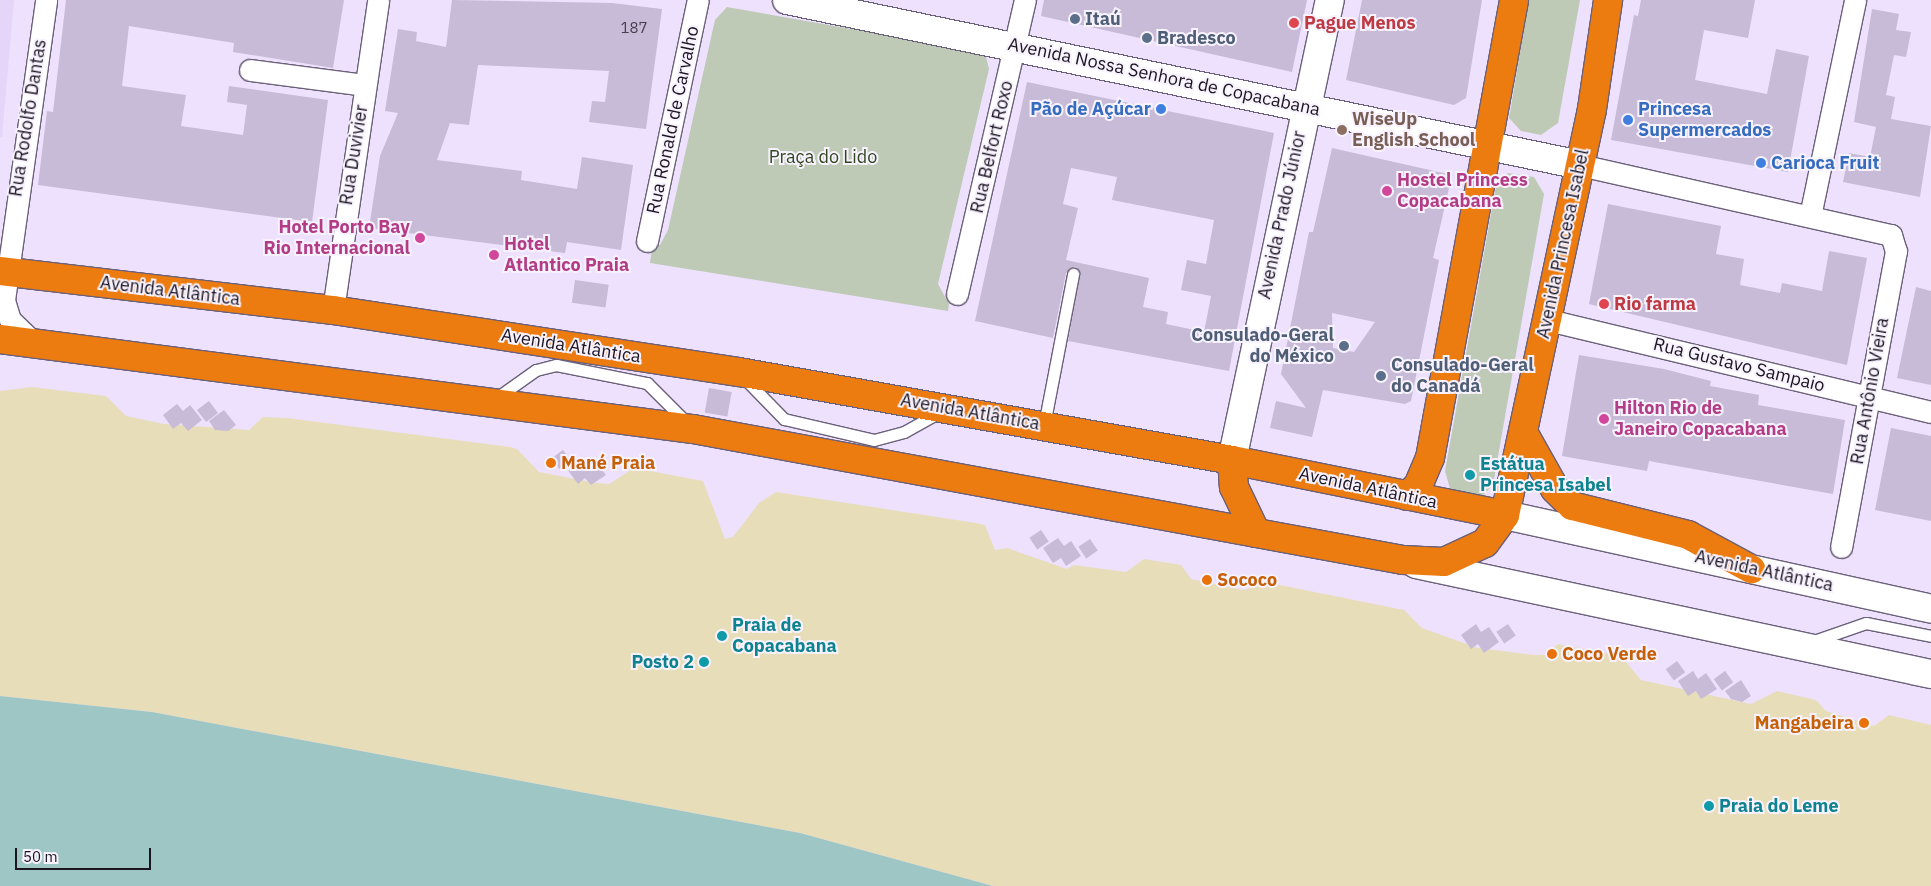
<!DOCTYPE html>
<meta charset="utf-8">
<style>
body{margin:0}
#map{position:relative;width:1931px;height:886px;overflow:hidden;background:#ede1fe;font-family:"IBM Plex Sans",sans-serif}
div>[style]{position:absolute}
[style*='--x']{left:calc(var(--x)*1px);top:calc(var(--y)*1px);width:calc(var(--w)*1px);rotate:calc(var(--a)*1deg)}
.built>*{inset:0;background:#e5d5f9}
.green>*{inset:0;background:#becab6}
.sand>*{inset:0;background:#e7deb9}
.water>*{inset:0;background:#9ec6c5}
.building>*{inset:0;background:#c7bbd7;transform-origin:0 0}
.roads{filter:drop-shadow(1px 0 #6b6079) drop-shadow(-1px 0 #6b6079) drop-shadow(0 1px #6b6079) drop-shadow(0 -1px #6b6079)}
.lane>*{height:11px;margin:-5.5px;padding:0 5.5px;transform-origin:5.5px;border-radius:5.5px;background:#fff}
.street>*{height:21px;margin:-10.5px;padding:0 10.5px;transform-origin:10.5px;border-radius:10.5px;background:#fff}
.secondary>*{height:28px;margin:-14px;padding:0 14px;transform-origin:14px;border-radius:14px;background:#fff}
.highway>*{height:28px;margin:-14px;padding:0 14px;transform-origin:14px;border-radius:14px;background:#ec7c10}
.dots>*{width:14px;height:14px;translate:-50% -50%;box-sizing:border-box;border:2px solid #f7f2fe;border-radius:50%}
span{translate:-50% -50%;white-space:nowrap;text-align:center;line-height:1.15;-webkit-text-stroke:4px #f7f2fe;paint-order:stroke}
.number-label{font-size:15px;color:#453e4d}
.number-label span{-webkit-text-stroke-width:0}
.service-label{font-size:18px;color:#4e5e75;font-weight:700}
.left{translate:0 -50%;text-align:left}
.right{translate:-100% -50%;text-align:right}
.health-label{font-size:18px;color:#be3a42;font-weight:700}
.street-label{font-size:18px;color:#1a151f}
.shop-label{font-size:18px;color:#366cbe;font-weight:700}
.education-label{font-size:18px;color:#785e54;font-weight:700}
.park-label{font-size:18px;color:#31481e}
.hotel-label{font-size:18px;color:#b23c85;font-weight:700}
.food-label{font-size:18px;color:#c56008;font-weight:700}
.culture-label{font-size:18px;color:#0d838f;font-weight:700}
.scale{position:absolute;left:15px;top:848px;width:136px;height:22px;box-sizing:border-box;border:2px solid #1a151f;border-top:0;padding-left:6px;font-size:15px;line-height:18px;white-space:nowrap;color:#1a151f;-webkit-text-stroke:4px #f7f2fe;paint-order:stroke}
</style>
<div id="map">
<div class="built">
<div style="clip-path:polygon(0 0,14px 0,2px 137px,0 137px)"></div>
</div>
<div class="green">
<div style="clip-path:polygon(1529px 0,1580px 0,1558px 123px,1541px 135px,1521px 131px,1509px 118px)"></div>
<div style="clip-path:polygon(727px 7px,977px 51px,986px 57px,989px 69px,938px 284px,949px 304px,948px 311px,650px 263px,652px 249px,660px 245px,668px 230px,715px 20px)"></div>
<div style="clip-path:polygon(1508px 173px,1534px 177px,1544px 194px,1493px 485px,1478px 500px,1451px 492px,1445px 471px,1496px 186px)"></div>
</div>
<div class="sand">
<div style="clip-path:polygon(32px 387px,106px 396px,126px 416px,164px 424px,249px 430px,263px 417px,287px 418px,510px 447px,517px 449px,539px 472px,596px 483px,609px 484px,634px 468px,703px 481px,725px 539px,733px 537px,759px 503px,776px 492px,976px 523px,985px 525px,995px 550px,1007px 548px,1067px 569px,1074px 565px,1126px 572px,1144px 559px,1181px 565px,1191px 579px,1243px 590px,1270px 583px,1404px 610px,1422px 628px,1478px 648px,1535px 655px,1545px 655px,1558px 644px,1621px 656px,1641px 680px,1751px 704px,1777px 691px,1816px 700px,1826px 711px,1874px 726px,1889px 715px,1931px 725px,1931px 886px,993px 886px,800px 833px,152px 712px,0 696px,0 391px)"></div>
</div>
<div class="water">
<div style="clip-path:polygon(0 696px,152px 712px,800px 833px,993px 886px,0 886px)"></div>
</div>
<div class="building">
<div style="clip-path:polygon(66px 0,344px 0,333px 68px,233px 52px,234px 43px,129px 26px,122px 86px,186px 95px,181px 126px,243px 135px,247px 105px,227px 102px,229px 86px,328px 100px,312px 222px,38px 185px,47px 111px,53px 112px)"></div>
<div style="clip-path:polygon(452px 0,612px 3px,662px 9px,646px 129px,589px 122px,592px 101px,605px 102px,609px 71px,478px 65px,469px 125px,450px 123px,437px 160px,522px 171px,521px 180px,577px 189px,582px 157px,633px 165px,621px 250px,567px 242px,565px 253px,369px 228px,380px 156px,398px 113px,385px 111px,398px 29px,417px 32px,416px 41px,446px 47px)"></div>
<div style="clip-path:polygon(1044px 0,1307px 0,1292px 72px,1041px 16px)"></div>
<div style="clip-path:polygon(1362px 0,1482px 0,1466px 98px,1454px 105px,1346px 80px)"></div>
<div style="clip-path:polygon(1641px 0,1755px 0,1748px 38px,1704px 30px,1695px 80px,1767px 94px,1776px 49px,1809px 56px,1788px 172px,1611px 140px,1634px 15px,1638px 16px)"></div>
<div style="clip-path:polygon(1872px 9px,1899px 14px,1896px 30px,1911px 32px,1906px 57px,1894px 55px,1886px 95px,1895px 97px,1891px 119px,1931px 126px,1920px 197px,1843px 182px,1849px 153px,1870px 157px,1876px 127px,1854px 122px)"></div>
<div style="clip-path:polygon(evenodd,1027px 82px,1274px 133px,1229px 371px,1068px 341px,1080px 275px,1075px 267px,1066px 273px,1053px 338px,975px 321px,1027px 82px,1071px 168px,1117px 177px,1112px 200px,1214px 220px,1206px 264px,1187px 260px,1181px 290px,1211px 296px,1204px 332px,1166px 324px,1168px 312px,1143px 307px,1149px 278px,1066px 260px,1078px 208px,1063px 204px,1071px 168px)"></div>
<div style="clip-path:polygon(evenodd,1332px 148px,1452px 175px,1433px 258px,1439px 260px,1411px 401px,1405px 404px,1323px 390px,1312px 437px,1270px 428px,1276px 401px,1306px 408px,1281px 374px,1309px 232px,1313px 232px,1332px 148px,1332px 313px,1375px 322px,1354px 352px,1333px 348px,1332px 313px)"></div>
<div style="clip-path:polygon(1608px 204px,1721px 226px,1716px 254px,1744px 259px,1740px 285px,1780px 293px,1782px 283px,1822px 291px,1829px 251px,1867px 258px,1847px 365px,1589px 304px)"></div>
<div style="left:575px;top:280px;width:34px;height:23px;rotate:8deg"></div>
<div style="clip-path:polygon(1916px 287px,1931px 291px,1931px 385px,1897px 378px)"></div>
<div style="clip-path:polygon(1579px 355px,1664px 369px,1711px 381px,1710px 386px,1759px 395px,1758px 405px,1845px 420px,1833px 494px,1649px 461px,1647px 471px,1562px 456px)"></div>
<div style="left:709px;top:388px;width:23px;height:25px;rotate:10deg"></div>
<div style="left:209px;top:401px;width:15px;height:15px;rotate:53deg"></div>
<div style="clip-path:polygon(177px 404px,183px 411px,190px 405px,202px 420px,188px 431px,181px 423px,173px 429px,163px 415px)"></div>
<div style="clip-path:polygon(224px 410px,236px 425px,228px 431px,215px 430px,209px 421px)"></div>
<div style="clip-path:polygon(1891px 428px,1931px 436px,1931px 521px,1875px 510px)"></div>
<div style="left:563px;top:450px;width:14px;height:14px;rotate:54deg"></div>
<div style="clip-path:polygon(582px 458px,588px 466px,595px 461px,606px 475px,591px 485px,585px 478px,578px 484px,567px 469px)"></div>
<div style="left:1041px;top:530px;width:14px;height:14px;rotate:56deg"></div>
<div style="clip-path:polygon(1058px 538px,1064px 546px,1071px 541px,1081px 556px,1066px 566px,1061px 558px,1053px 563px,1043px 548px)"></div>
<div style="left:1090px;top:539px;width:14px;height:14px;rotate:56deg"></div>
<div style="clip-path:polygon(1476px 624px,1481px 632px,1489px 627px,1499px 642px,1484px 653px,1478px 644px,1471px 649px,1461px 635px)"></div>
<div style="left:1508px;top:624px;width:14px;height:14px;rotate:56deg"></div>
<div style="left:1677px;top:661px;width:14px;height:14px;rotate:54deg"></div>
<div style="clip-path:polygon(1693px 671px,1698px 679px,1706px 673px,1717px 689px,1701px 699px,1696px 691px,1688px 696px,1678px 681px)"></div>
<div style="left:1725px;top:671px;width:14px;height:14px;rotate:54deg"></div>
<div style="clip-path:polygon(1741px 680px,1751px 696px,1742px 702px,1731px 699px,1725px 691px)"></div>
</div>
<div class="roads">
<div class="lane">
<div style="--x:743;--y:377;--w:59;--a:45.7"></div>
<div style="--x:784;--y:419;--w:92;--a:13.1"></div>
<div style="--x:874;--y:440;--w:31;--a:-15"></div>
<div style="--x:904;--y:432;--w:41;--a:-29.1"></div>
<div style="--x:495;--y:399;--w:50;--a:-35.3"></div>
<div style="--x:536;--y:370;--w:21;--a:-14"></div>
<div style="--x:556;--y:365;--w:93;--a:11.2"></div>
<div style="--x:647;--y:383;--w:59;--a:45"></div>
<div style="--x:1044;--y:425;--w:154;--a:-79.1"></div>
<div style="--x:1811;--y:642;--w:58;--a:-19.1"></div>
<div style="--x:1866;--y:623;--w:66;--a:11.3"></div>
</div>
<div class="street">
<div style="--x:250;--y:70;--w:116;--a:7.4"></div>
<div style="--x:1580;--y:165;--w:319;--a:12.7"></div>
<div style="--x:1891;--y:235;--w:17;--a:73"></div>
<div style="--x:1896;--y:251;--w:301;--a:100.5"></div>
<div style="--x:1810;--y:216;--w:221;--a:-78.2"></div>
<div style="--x:647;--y:241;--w:246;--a:-78.1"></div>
<div style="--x:957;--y:294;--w:302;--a:-77"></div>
<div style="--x:333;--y:310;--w:313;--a:-81.7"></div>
<div style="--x:1548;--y:320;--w:394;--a:13.5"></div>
<div style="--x:34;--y:343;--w:33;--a:-136"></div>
<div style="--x:10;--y:320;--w:21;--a:-107"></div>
<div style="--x:4;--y:300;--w:303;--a:-82"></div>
</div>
<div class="secondary">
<div style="--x:787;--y:0;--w:810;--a:11.75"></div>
<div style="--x:1232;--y:460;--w:470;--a:-78"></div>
<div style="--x:1505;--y:515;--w:436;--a:12.4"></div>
<div style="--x:1416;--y:564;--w:527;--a:12.06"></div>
</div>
<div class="highway">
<div style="--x:0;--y:271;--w:335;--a:6.7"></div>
<div style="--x:333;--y:310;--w:411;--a:8.7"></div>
<div style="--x:739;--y:372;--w:501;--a:10.12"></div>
<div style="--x:1232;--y:460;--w:278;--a:11.4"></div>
<div style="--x:0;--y:339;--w:699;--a:7.4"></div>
<div style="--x:693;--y:429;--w:722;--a:10.45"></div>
<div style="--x:1403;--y:560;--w:41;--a:2.8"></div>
<div style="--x:1444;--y:562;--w:45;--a:-24.9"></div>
<div style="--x:1485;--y:543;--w:34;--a:-54"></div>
<div style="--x:1505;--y:515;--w:415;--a:-77.9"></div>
<div style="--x:1592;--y:109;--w:110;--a:-81.6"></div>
<div style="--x:1523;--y:432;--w:65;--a:60.7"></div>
<div style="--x:1555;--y:489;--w:24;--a:45"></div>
<div style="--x:1572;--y:506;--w:120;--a:14"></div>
<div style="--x:1688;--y:535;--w:72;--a:28.4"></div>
<div style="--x:1232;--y:460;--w:27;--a:86"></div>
<div style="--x:1234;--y:487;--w:51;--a:64.4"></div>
<div style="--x:1407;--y:496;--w:15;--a:-42"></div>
<div style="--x:1418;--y:486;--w:30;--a:-67"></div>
<div style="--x:1430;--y:458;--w:466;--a:-79.6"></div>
</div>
</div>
<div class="dots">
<div style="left:1075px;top:19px;background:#5c6f8a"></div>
<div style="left:1294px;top:23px;background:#e0444e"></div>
<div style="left:1147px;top:38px;background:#5c6f8a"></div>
<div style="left:1161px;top:109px;background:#3f7fe0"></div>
<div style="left:1628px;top:120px;background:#3f7fe0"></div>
<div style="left:1342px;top:130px;background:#8d6e63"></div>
<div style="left:1761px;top:163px;background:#3f7fe0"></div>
<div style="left:1387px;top:191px;background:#d1479c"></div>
<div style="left:420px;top:238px;background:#d1479c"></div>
<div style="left:494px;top:255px;background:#d1479c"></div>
<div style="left:1604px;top:304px;background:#e0444e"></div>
<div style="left:1344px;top:346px;background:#5c6f8a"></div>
<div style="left:1381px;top:376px;background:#5c6f8a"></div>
<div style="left:1604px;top:419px;background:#d1479c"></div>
<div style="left:551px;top:463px;background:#e8710a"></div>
<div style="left:1470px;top:475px;background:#0f9aa8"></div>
<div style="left:1207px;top:580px;background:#e8710a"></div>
<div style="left:722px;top:636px;background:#0f9aa8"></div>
<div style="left:1552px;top:654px;background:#e8710a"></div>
<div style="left:704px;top:662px;background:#0f9aa8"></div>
<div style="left:1864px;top:723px;background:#e8710a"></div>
<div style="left:1709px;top:806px;background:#0f9aa8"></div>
</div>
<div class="number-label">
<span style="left:634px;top:28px">187</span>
</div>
<div class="service-label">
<span class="left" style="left:1085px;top:19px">Itaú</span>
<span class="left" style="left:1157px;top:38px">Bradesco</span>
<span class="right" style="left:1334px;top:346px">Consulado-Geral<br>do México</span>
<span class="left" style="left:1391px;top:376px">Consulado-Geral<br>do Canadá</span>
</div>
<div class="health-label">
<span class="left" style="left:1304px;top:23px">Pague Menos</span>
<span class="left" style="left:1614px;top:304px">Rio farma</span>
</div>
<div class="street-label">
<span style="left:1164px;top:77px;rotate:12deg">Avenida Nossa Senhora de Copacabana</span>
<span style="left:28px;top:118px;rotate:-81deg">Rua Rodolfo Dantas</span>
<span style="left:673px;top:120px;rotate:-78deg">Rua Ronald de Carvalho</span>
<span style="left:992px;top:147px;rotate:-77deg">Rua Belfort Roxo</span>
<span style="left:354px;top:155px;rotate:-81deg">Rua Duvivier</span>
<span style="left:1282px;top:215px;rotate:-78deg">Avenida Prado Júnior</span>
<span style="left:1563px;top:244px;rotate:-78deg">Avenida Princesa Isabel</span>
<span style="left:170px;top:291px;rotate:7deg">Avenida Atlântica</span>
<span style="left:571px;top:346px;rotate:9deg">Avenida Atlântica</span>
<span style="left:1739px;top:365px;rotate:14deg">Rua Gustavo Sampaio</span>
<span style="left:1870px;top:391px;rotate:-80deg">Rua Antônio Vieira</span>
<span style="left:970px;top:412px;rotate:10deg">Avenida Atlântica</span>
<span style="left:1368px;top:488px;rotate:12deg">Avenida Atlântica</span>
<span style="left:1764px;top:571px;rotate:12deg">Avenida Atlântica</span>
</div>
<div class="shop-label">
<span class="right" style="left:1151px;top:109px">Pão de Açúcar</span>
<span class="left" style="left:1638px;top:120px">Princesa<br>Supermercados</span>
<span class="left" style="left:1771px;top:163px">Carioca Fruit</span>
</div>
<div class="education-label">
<span class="left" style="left:1352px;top:130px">WiseUp<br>English School</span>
</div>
<div class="park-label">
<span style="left:823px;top:157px">Praça do Lido</span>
</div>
<div class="hotel-label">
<span class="left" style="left:1397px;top:191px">Hostel Princess<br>Copacabana</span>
<span class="right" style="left:410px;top:238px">Hotel Porto Bay<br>Rio Internacional</span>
<span class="left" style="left:504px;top:255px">Hotel<br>Atlantico Praia</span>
<span class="left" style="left:1614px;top:419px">Hilton Rio de<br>Janeiro Copacabana</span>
</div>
<div class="food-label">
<span class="left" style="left:561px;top:463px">Mané Praia</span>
<span class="left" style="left:1217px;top:580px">Sococo</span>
<span class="left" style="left:1562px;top:654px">Coco Verde</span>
<span class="right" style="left:1854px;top:723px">Mangabeira</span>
</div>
<div class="culture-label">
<span class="left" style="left:1480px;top:475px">Estátua<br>Princesa Isabel</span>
<span class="left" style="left:732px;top:636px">Praia de<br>Copacabana</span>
<span class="right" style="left:694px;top:662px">Posto 2</span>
<span class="left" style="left:1719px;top:806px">Praia do Leme</span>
</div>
<div class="scale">50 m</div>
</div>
